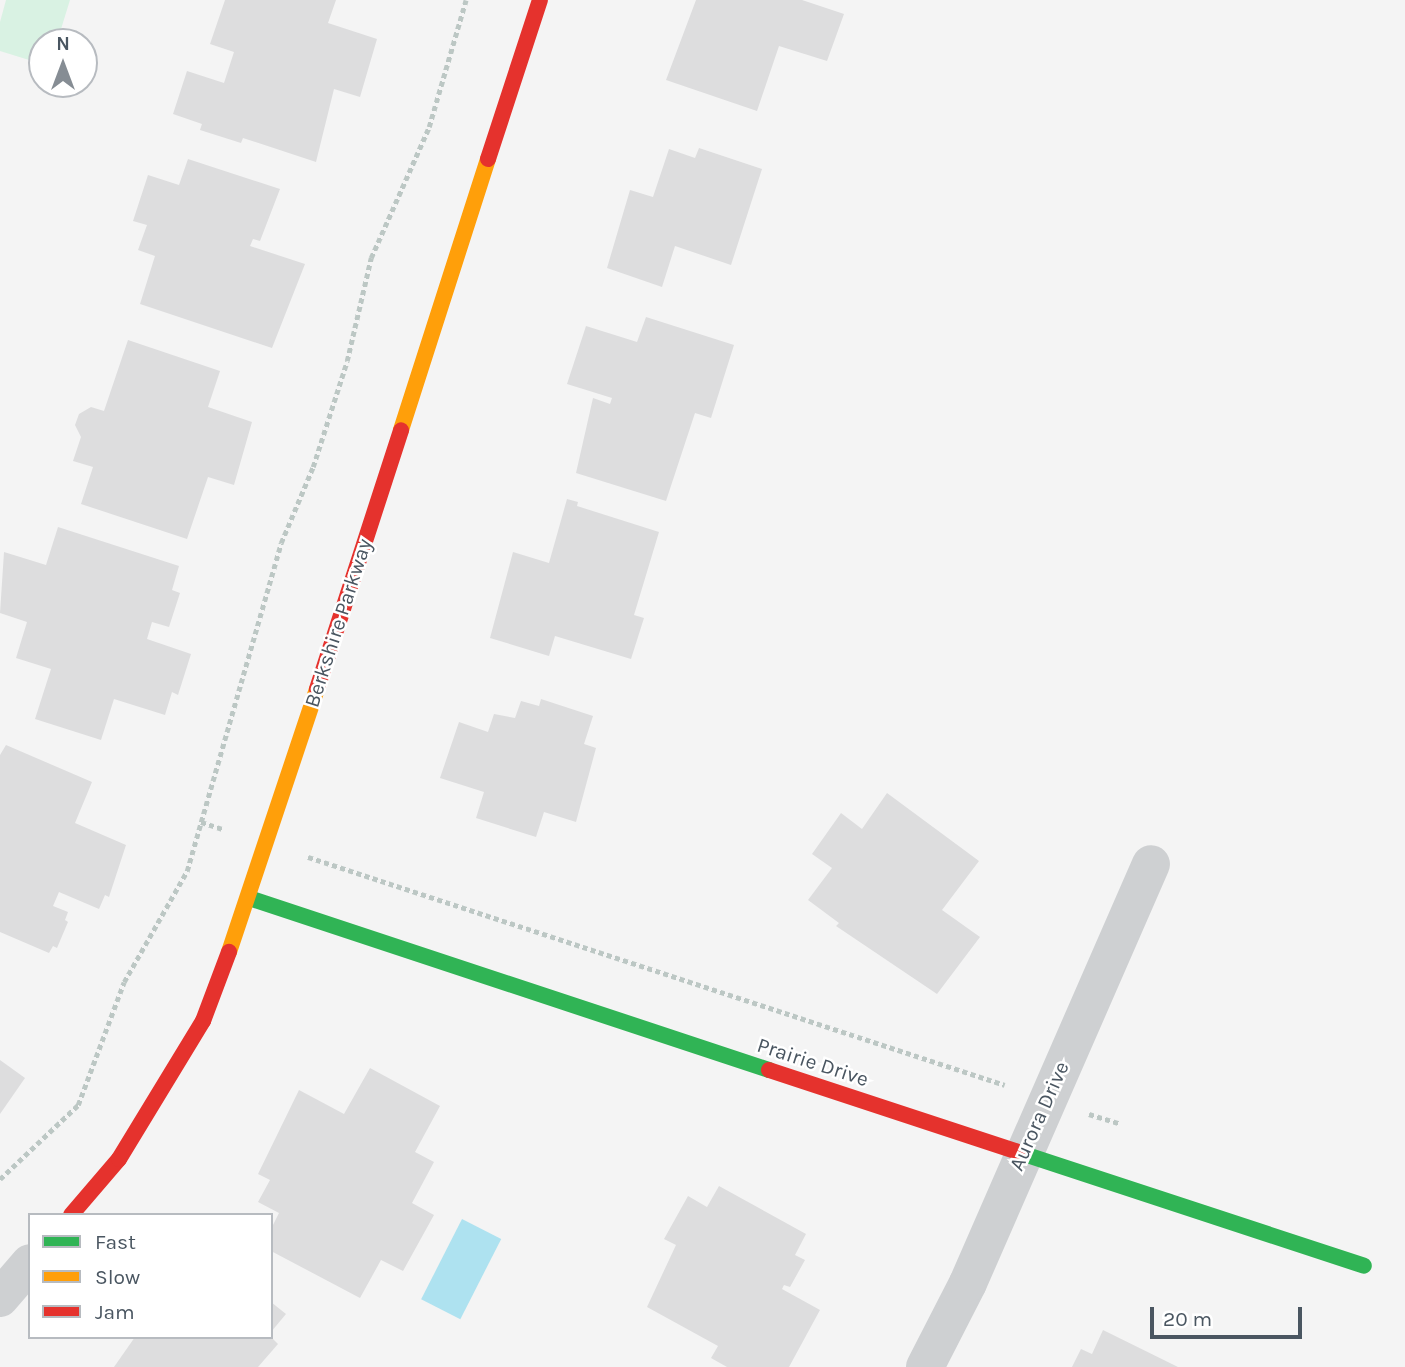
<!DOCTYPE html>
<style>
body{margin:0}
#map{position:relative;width:1405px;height:1367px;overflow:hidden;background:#f4f4f4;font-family:Karla,sans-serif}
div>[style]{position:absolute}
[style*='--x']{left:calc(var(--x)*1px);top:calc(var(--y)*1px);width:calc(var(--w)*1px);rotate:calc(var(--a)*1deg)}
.green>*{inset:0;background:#d9f2e3}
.water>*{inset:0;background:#aee2f0;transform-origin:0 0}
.building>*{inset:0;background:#ddddde}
.path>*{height:4.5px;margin-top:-2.25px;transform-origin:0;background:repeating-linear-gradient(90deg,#bcc7c4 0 5px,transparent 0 8.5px)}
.street>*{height:38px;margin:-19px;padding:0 19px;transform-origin:19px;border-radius:19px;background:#ced0d2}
.fast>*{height:16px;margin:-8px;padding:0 8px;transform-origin:8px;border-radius:8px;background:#30b455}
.slow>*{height:16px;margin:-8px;padding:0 8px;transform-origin:8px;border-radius:8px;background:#ff9f0a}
.jam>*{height:16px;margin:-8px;padding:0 8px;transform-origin:8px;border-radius:8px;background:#e5322d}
span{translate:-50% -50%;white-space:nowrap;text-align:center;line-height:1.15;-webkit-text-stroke:5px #fff;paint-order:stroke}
.street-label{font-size:21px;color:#4a5661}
.legend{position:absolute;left:28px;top:1213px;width:245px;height:126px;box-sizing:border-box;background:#fff;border:2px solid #b7bbc0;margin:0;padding:9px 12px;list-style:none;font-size:21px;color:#4a5661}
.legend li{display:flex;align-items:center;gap:14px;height:35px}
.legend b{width:35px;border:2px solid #b7bbc0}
.north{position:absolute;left:28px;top:28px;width:70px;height:70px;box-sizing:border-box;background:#fff;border:2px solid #b7bbc0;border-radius:50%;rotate:0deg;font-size:19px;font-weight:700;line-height:28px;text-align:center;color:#4a5661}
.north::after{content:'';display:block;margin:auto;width:24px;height:32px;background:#868d94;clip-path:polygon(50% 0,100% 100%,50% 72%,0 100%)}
.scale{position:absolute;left:1150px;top:1307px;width:152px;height:32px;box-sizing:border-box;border:4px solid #4a5661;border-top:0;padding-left:9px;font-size:21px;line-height:24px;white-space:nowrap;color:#4a5661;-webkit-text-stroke:5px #fff;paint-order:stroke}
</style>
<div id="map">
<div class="green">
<div style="clip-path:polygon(6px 0,70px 0,57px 42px,42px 42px,42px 64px,0 51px,0 22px)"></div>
</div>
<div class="water">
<div style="left:462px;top:1219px;width:44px;height:90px;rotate:27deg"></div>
</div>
<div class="building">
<div style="clip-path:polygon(225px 0,336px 0,328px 23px,377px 39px,360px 97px,334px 89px,316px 162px,243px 138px,241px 143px,200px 130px,202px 124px,173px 114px,187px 71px,224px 83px,234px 52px,210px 44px)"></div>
<div style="clip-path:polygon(696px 0,802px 0,844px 14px,827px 61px,779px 46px,757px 111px,666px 80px)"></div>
<div style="clip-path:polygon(699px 148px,762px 169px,731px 265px,675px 246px,662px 287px,607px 268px,630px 190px,653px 197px,669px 149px,695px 158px)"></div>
<div style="clip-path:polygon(188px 159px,280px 189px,260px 241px,253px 239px,250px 246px,305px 264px,272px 348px,140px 304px,155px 256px,138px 250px,147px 225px,133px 221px,148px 175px,179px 185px)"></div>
<div style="clip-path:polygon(646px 317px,734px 345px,711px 418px,695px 413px,666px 501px,576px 473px,593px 398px,610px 404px,612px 398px,567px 384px,586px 326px,637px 342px)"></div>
<div style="clip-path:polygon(128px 340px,220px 371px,208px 407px,252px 422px,234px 485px,208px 477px,187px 539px,81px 504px,93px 467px,73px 461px,81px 437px,75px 425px,79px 414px,91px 407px,104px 411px)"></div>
<div style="clip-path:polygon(567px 499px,578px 502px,577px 506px,659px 532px,634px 615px,644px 618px,631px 659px,555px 636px,549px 656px,490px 638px,513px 552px,549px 563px)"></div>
<div style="clip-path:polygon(58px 527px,179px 566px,172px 590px,180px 593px,169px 627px,152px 622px,147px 639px,191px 654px,178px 695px,172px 692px,165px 715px,114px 699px,101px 740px,35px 719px,51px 669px,16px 658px,27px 622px,0 613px,4px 552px,46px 565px)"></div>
<div style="clip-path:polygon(541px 699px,593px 716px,584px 744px,596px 748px,576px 822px,544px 812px,536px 837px,476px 818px,484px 792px,440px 778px,459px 722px,488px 732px,494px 714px,515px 718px,521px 701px,539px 706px)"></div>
<div style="clip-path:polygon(6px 745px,92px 782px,75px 823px,126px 845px,109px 897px,105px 895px,99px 909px,59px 892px,53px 906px,68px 912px,65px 920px,68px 922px,57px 948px,53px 946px,49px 953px,0 932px,0 755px)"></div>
<div style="clip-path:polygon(887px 793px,979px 861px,942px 910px,980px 937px,937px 994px,836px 926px,839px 923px,808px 900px,832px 868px,812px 854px,841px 813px,862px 829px)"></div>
<div style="clip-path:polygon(0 1060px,25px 1078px,0 1114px)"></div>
<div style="clip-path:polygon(370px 1068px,440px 1106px,415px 1152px,434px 1162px,412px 1203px,434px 1215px,403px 1271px,381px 1260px,360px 1298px,271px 1251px,271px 1229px,279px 1213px,258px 1202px,270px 1180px,258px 1174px,299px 1090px,344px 1114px)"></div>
<div style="clip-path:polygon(719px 1186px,806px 1234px,795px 1255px,805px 1260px,790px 1287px,784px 1285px,782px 1289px,820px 1310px,789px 1367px,727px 1367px,711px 1358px,718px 1346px,647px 1307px,676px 1245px,664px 1239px,688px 1196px,707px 1207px)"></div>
<div style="clip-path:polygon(271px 1302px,286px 1314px,271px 1332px)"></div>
<div style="clip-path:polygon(1103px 1330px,1178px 1367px,1072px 1367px,1081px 1349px,1092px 1354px)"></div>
<div style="clip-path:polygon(135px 1337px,271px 1337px,278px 1344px,258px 1367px,114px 1367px)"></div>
</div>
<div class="path">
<div style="--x:201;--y:822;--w:23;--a:18"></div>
<div style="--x:308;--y:857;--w:733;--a:18.11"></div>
<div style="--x:1089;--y:1114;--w:31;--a:17"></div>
<div style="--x:0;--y:1179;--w:108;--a:-43.5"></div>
<div style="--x:78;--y:1105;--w:131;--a:-69.5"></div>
<div style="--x:124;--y:982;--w:128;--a:-60.4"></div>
<div style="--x:187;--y:871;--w:341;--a:-74"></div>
<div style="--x:281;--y:543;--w:82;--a:-67.2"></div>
<div style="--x:313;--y:467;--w:111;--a:-72.2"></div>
<div style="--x:347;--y:361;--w:106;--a:-76.9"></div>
<div style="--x:371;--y:258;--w:143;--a:-66.1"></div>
<div style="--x:429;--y:127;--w:132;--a:-73.8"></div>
</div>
<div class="street">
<div style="--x:0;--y:1298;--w:46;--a:-49.4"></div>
<div style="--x:925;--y:1367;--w:94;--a:-62.9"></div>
<div style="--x:968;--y:1283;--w:457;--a:-66.4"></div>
</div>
<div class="fast">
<div style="--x:249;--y:898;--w:548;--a:18.3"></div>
<div style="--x:1018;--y:1152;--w:364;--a:18.2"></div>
</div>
<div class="slow">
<div style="--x:401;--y:430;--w:285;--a:-72.2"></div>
<div style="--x:229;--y:952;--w:277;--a:-71.5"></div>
</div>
<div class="jam">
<div style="--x:488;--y:159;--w:167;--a:-71.9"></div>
<div style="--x:317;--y:689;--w:272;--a:-72"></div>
<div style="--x:769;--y:1070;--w:262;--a:18.2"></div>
<div style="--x:71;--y:1215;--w:74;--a:-49.4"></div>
<div style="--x:119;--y:1159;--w:162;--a:-58.7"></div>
<div style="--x:203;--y:1021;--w:74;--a:-69.4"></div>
</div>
<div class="street-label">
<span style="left:338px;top:623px;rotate:-72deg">Berkshire Parkway</span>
<span style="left:813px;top:1062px;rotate:18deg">Prairie Drive</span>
<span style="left:1039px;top:1116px;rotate:-66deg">Aurora Drive</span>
</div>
<ul class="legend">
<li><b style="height:9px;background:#30b455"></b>Fast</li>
<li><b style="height:9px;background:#ff9f0a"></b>Slow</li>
<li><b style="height:9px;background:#e5322d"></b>Jam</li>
</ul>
<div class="north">N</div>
<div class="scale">20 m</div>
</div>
